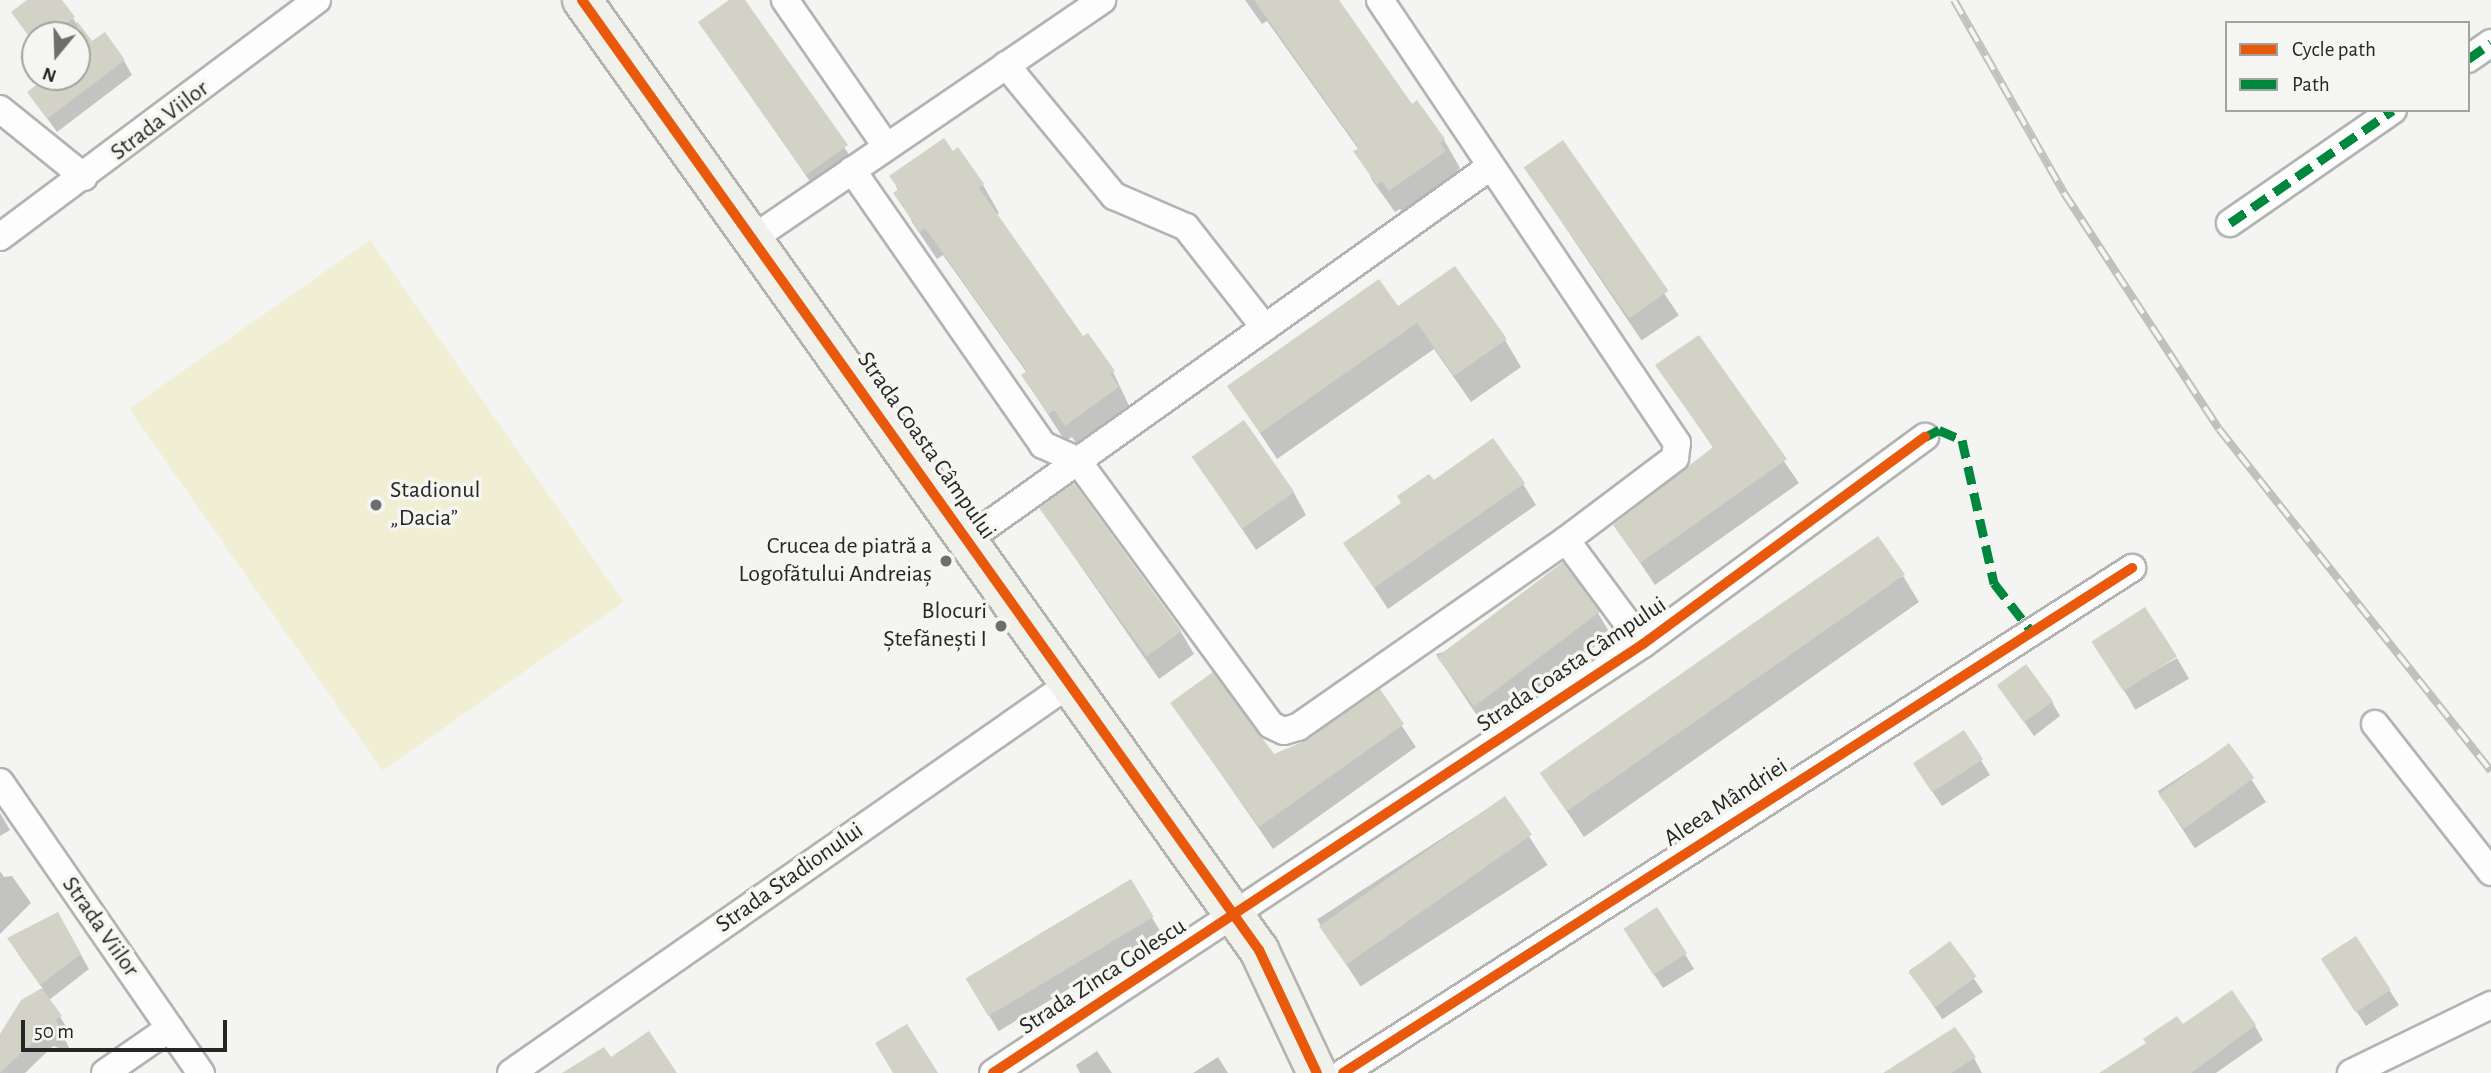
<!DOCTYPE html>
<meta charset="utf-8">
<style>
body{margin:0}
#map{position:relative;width:2491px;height:1073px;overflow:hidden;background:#f4f4f2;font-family:"Alegreya Sans",sans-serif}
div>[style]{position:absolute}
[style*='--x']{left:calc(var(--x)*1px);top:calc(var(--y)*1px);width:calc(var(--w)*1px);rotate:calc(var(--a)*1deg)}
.green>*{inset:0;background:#f0eed3;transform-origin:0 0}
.shadow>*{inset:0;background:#0003;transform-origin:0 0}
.building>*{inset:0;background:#d3d2c7;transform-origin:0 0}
.roads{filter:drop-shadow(2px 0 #b3b3b1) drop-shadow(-2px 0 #b3b3b1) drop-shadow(0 2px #b3b3b1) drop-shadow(0 -2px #b3b3b1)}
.street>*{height:26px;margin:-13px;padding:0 13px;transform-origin:13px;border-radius:13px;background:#fdfdfd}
.secondary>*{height:38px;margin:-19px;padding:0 19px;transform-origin:19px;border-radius:19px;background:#f1f1eb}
.rail>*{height:8px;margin-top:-4px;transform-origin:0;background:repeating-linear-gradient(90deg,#f5f5f1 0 16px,#c0c0bf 0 32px);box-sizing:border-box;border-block:2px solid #c0c0bf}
.quiet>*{height:9px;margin-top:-4.5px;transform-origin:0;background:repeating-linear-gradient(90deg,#00873e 0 18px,transparent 0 27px)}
.cycleway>*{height:10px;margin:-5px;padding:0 5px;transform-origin:5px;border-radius:5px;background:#e8590c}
.dots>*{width:19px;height:19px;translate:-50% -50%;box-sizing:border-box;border:4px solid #f5f5f1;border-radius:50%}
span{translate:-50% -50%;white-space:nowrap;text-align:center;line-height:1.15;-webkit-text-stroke:7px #f5f5f1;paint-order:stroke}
.street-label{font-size:24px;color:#262624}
.poi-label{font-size:24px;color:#262624}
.left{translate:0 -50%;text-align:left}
.right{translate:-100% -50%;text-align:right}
.legend{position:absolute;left:2225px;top:21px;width:245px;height:91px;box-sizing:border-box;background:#f5f5f1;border:2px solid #a2a29f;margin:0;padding:9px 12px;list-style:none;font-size:21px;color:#262624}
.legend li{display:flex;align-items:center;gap:14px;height:35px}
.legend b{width:35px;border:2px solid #a2a29f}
.north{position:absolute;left:21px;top:21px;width:70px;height:70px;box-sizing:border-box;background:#f5f5f1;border:2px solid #a2a29f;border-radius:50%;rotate:199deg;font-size:19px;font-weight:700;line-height:28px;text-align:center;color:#262624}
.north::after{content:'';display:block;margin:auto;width:24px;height:32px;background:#6e6e6c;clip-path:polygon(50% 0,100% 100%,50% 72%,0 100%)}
.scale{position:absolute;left:21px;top:1020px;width:206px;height:32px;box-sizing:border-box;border:4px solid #262624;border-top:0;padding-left:9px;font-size:21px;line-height:24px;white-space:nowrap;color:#262624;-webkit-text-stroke:5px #f5f5f1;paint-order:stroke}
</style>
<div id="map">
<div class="green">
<div style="left:370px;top:240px;width:442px;height:294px;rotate:55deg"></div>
</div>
<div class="shadow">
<div style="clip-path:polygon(31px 0,60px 0,91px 44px,124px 61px,132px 75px,57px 132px,29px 93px,50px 77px,77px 77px,77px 35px,35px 35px,35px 45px,13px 12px)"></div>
<div style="clip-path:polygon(732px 0,743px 0,859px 169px,820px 196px,700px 22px)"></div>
<div style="clip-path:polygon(1245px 0,1337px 0,1412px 106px,1417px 102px,1444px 140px,1460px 168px,1456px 172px,1461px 180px,1407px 218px,1400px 209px,1395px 212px,1372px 180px,1359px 150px,1267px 21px,1262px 24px)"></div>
<div style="left:1562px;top:142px;width:209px;height:45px;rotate:56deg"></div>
<div style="clip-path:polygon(892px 177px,983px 185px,999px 213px,996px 215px,1083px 338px,1113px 372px,1134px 416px,1083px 453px,1072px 437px,1065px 441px,1023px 376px,1027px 373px,943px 255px,937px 259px,912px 222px)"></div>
<div style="clip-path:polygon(1398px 309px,1505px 340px,1521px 367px,1471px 402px,1434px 349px,1277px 459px,1229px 386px)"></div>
<div style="clip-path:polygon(1698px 337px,1799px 483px,1655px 585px,1615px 525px,1714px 449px,1658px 366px)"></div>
<div style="clip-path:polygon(1194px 458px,1294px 493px,1306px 515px,1256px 550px)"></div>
<div style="clip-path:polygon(1433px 482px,1523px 484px,1536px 505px,1388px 609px,1345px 544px)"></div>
<div style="clip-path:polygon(1041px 509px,1181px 632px,1194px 654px,1159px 679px)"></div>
<div style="clip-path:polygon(1903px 576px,1919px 602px,1584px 837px,1542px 774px)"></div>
<div style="clip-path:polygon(1598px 613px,1611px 635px,1484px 726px,1436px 654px)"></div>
<div style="left:2177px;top:658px;width:24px;height:62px;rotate:60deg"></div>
<div style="clip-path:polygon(1999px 686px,2052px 702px,2060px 716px,2034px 736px)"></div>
<div style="clip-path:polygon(1379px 692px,1416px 747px,1273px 849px,1172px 703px,1273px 756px,1308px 741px)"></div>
<div style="clip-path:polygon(1964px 733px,1990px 775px,1942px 806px,1924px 779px)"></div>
<div style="left:2229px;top:745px;width:68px;height:85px;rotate:57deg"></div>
<div style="left:1504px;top:798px;width:80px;height:223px;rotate:57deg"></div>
<div style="clip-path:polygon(0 813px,10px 830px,0 836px)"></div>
<div style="clip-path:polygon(0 871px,4px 877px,12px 876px,31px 903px,0 934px)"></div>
<div style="left:1130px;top:881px;width:61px;height:190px;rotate:59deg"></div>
<div style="clip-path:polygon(58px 915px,89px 969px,49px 1000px,69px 1031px,63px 1035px,71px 1052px,53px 1046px,25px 1073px,0 1073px,0 1038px,22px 1002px,43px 989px,18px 954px)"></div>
<div style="clip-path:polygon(2356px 938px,2399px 1005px,2366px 1026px,2332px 974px)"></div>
<div style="left:1950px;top:943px;width:59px;height:49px;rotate:56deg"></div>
<div style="clip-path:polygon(1634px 944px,1685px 954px,1694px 969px,1663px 988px)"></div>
<div style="clip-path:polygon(2182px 1026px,2255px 1026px,2263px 1040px,2216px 1073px,2102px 1073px)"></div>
<div style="clip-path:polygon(1097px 1051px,1112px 1073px,1080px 1073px,1076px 1065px)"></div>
<div style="clip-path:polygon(1218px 1057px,1228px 1073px,1193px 1073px)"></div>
<div style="clip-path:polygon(1974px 1058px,1982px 1073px,1887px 1073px)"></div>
</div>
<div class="building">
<div style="clip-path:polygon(27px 0,62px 0,75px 17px,50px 35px,28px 35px,11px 12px)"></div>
<div style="clip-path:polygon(729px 0,745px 0,848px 145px,806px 175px,698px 22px)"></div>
<div style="clip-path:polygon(1254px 0,1339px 0,1412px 104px,1417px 100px,1445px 139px,1440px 143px,1446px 151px,1389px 191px,1382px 181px,1377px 185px,1353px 151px,1359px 148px)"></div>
<div style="clip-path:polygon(77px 21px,92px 41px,105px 32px,125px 60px,47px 119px,27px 92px,47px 77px,77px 77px)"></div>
<div style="clip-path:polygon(944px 138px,953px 151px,958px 147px,984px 184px,979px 188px,1083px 336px,1088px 333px,1115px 371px,1110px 374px,1119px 387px,1065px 426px,1054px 410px,1048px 414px,1021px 375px,1027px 371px,925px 228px,920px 232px,893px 193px,899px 189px,889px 176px)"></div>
<div style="left:1563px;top:140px;width:184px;height:48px;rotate:55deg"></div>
<div style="clip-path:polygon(1455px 266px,1507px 339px,1454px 376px,1417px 323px,1260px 433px,1227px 386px,1379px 279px,1398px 306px)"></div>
<div style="clip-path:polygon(1699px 335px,1787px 459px,1640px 563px,1613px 525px,1713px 447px,1655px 365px)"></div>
<div style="left:1244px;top:420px;width:88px;height:64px;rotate:55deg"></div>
<div style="clip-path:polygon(1493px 438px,1525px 483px,1374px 588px,1343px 543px,1401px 503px,1397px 496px,1429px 474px,1434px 480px)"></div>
<div style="left:1074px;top:483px;width:183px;height:43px;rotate:54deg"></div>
<div style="left:1878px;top:536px;width:47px;height:413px;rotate:55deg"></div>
<div style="left:1563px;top:562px;width:62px;height:158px;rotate:53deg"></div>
<div style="left:2145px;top:607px;width:59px;height:64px;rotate:57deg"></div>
<div style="left:2026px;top:664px;width:46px;height:36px;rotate:54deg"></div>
<div style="clip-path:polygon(1213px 672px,1274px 754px,1307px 740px,1380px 689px,1404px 724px,1259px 827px,1170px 703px)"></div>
<div style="left:1964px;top:730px;width:35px;height:61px;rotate:57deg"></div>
<div style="left:2229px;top:743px;width:43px;height:87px;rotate:54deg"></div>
<div style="left:1505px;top:796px;width:47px;height:227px;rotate:55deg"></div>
<div style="left:1131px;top:879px;width:44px;height:193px;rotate:59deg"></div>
<div style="left:1657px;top:907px;width:55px;height:40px;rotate:57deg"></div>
<div style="clip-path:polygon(58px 912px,81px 954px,40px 985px,7px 938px)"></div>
<div style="left:2356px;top:936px;width:64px;height:42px;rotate:57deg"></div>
<div style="left:1950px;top:941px;width:44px;height:52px;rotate:53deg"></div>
<div style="clip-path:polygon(42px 988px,62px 1016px,56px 1019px,64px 1039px,44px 1032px,0 1073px,0 1034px,21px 1000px)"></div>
<div style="clip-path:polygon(2232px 990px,2256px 1025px,2191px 1073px,2099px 1073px,2146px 1043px,2143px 1039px,2177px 1016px,2183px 1024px)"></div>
<div style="clip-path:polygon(907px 1024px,938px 1073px,893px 1073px,875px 1043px)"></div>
<div style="clip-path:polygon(1955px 1027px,1976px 1057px,1951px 1073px,1883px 1073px)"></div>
<div style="clip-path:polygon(649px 1031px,677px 1073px,562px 1073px,604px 1047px,611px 1057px)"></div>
</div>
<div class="roads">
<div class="street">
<div style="--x:785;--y:0;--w:178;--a:55.3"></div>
<div style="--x:1380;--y:0;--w:533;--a:56.16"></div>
<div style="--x:1677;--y:443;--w:15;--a:98"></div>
<div style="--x:1675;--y:458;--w:136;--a:143"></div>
<div style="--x:2468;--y:59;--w:28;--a:-35"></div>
<div style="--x:1006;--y:65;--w:170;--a:50.5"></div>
<div style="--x:1114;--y:196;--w:78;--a:23.3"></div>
<div style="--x:1186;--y:227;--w:128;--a:52"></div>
<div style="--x:0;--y:109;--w:108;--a:39"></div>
<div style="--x:852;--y:170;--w:335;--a:55.2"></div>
<div style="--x:1043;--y:445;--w:37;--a:24"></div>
<div style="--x:1077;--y:460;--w:328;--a:53.8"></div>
<div style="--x:1271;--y:725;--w:14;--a:25"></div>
<div style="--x:1284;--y:731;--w:15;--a:-16"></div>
<div style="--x:1298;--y:727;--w:327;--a:-34.9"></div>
<div style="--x:1566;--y:540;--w:129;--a:53.5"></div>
<div style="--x:2230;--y:223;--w:198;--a:-34.7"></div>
<div style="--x:0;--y:237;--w:396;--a:-36.8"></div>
<div style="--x:752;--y:239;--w:424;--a:-34.3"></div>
<div style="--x:967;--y:540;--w:642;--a:-35.5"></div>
<div style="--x:2375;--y:724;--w:188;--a:51.9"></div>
<div style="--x:0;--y:782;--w:354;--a:55.4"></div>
<div style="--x:105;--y:1073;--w:79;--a:-34.7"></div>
<div style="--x:511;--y:1073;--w:680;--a:-34.88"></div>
<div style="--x:993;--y:1073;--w:779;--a:-33.42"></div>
<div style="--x:1643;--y:644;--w:350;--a:-36.3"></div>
<div style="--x:1343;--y:1073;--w:937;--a:-32.62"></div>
<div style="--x:2351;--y:1073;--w:156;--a:-25.9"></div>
</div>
<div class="secondary">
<div style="--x:582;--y:0;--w:1167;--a:54.53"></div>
<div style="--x:1259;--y:950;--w:136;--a:64.8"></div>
</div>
</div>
<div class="rail">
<div style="--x:1954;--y:0;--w:222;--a:60.3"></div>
<div style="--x:2064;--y:193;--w:282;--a:56.7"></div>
<div style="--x:2219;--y:429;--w:437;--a:51.5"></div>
</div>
<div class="quiet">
<div style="--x:2468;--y:59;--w:28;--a:-35"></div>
<div style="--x:2230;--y:223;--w:198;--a:-34.7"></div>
<div style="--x:1925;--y:437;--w:16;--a:-27"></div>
<div style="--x:1939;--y:430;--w:25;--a:23"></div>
<div style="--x:1962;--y:440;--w:147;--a:77.4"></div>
<div style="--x:1994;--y:583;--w:62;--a:52.2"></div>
</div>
<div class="cycleway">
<div style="--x:582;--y:0;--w:1167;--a:54.53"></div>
<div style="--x:1259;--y:950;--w:136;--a:64.8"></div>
<div style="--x:993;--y:1073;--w:779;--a:-33.42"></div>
<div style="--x:1643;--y:644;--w:350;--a:-36.3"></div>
<div style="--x:1343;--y:1073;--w:937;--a:-32.62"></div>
</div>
<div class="dots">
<div style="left:376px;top:505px;background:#6e6e6c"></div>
<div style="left:946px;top:561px;background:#6e6e6c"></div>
<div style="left:1001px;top:626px;background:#6e6e6c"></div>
</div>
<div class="street-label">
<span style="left:160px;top:121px;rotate:-37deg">Strada Viilor</span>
<span style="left:926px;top:446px;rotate:55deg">Strada Coasta Câmpului</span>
<span style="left:1572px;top:665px;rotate:-34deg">Strada Coasta Câmpului</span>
<span style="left:1726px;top:803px;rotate:-33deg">Aleea Mândriei</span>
<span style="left:790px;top:878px;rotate:-35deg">Strada Stadionului</span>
<span style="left:100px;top:927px;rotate:55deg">Strada Viilor</span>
<span style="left:1103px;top:977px;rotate:-33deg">Strada Zinca Golescu</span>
</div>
<div class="poi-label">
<span class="left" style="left:390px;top:505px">Stadionul<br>„Dacia”</span>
<span class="right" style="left:932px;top:561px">Crucea de piatră a<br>Logofătului Andreiaș</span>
<span class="right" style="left:987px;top:626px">Blocuri<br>Ștefănești I</span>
</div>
<ul class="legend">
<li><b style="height:9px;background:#e8590c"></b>Cycle path</li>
<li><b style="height:9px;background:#00873e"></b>Path</li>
</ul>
<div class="north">N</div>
<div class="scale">50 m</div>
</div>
